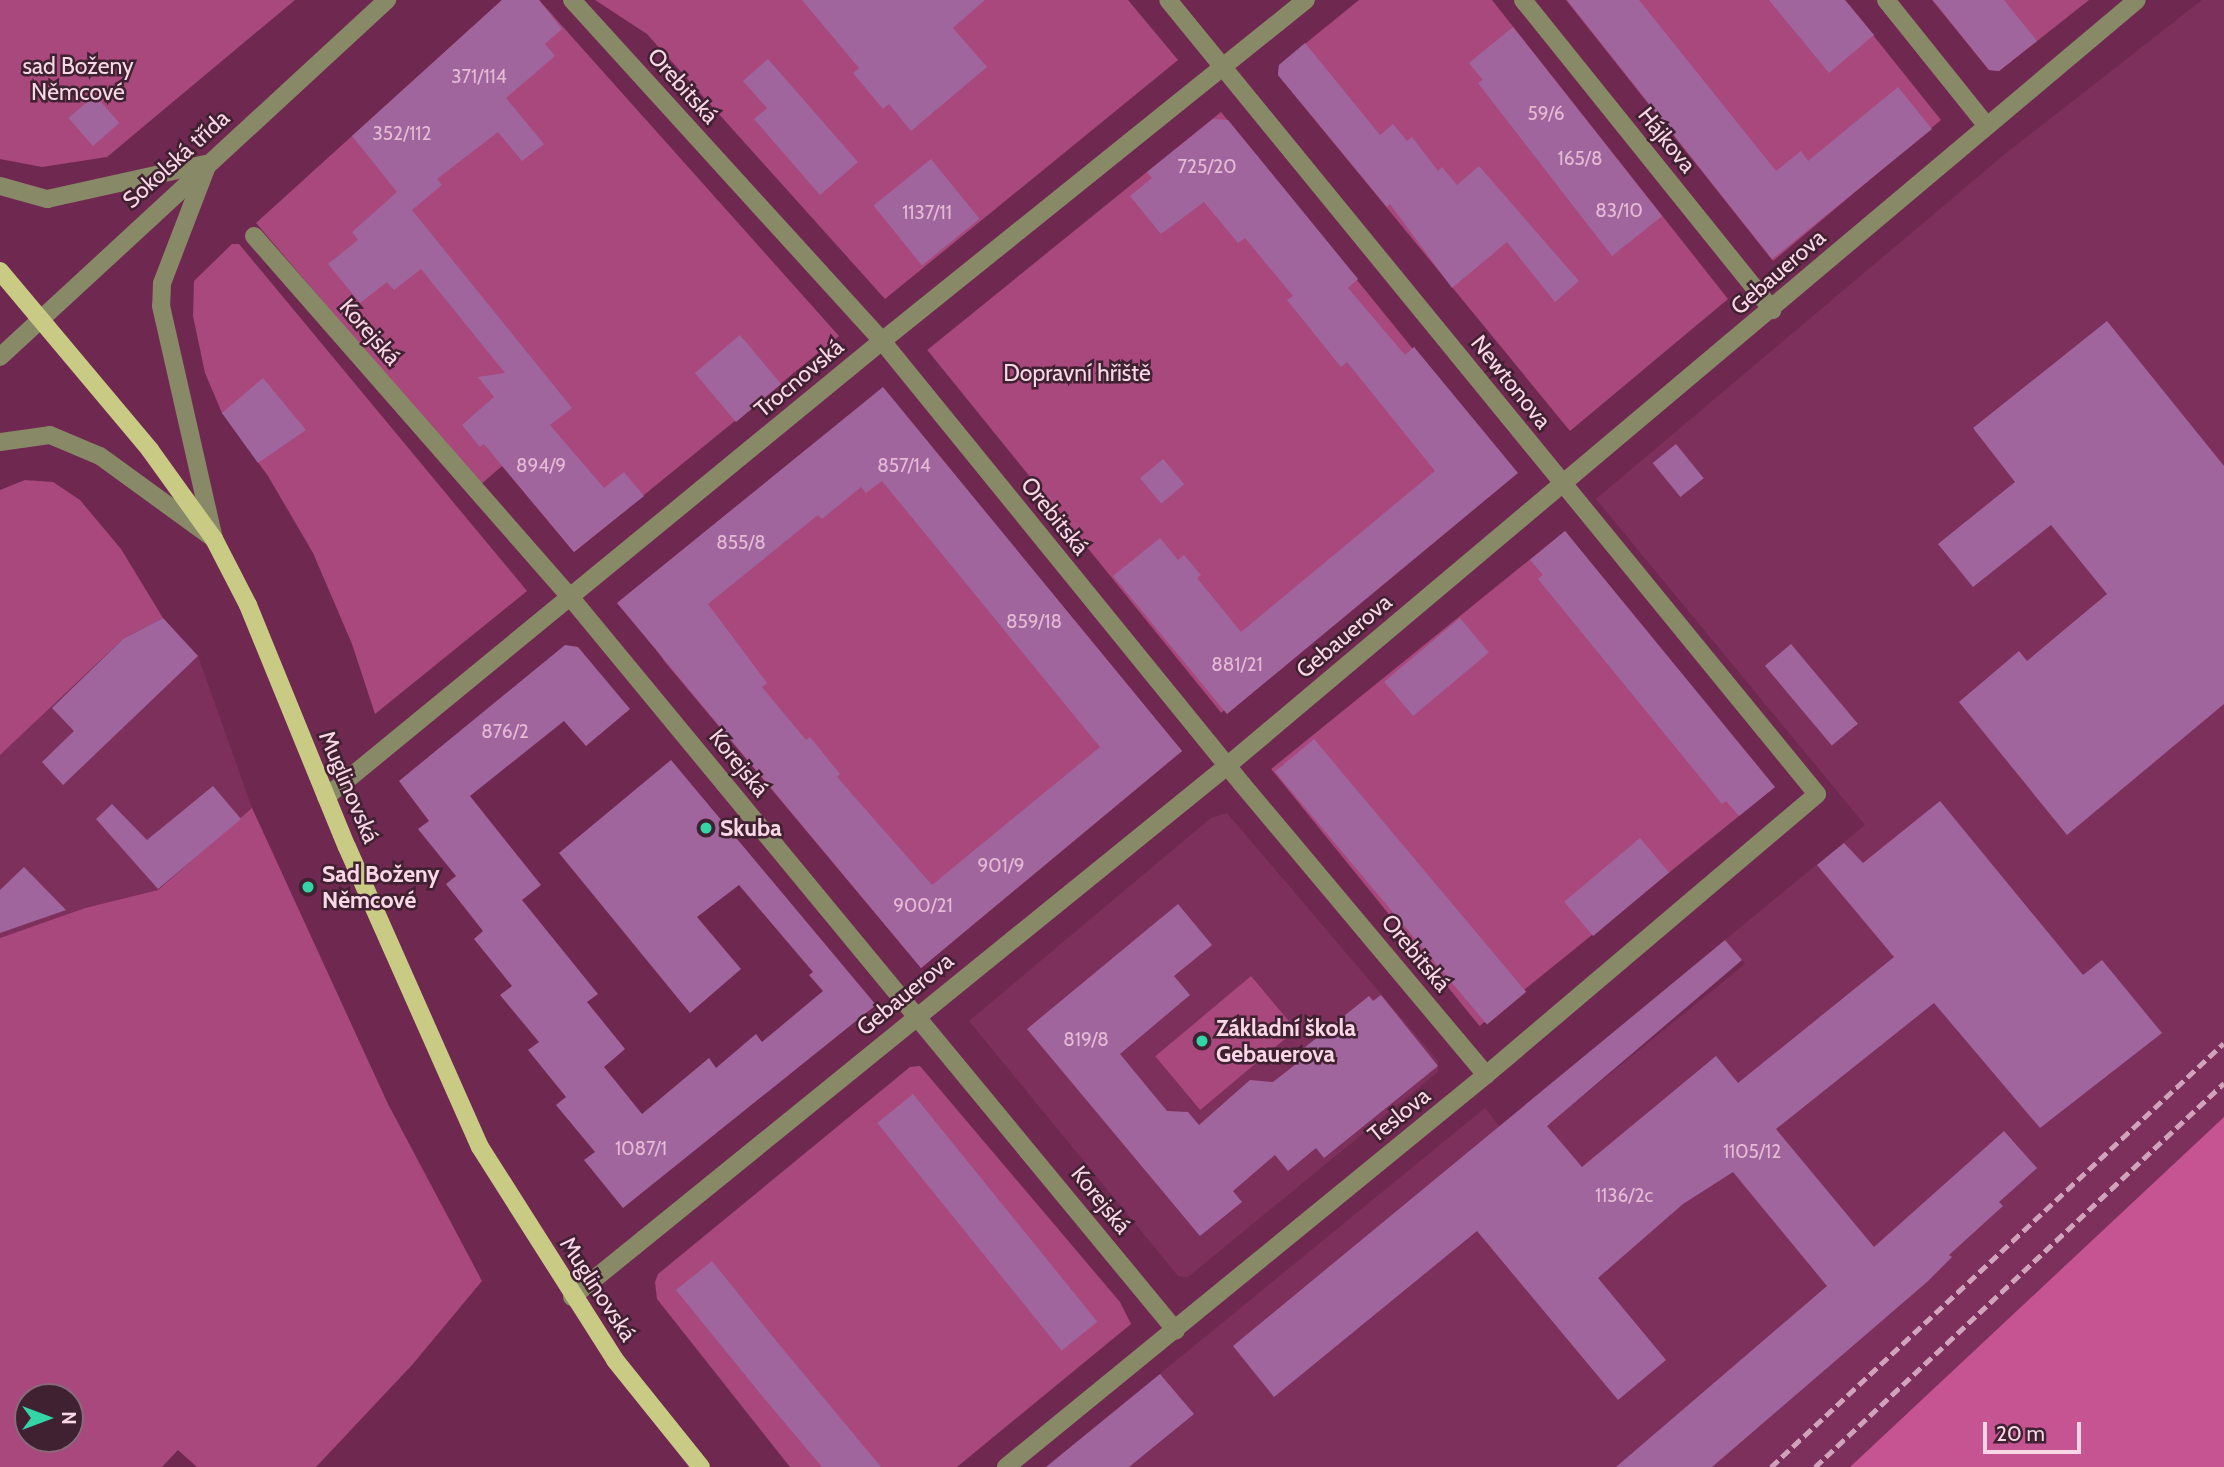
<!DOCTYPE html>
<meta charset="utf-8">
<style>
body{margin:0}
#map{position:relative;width:2224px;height:1467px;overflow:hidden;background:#6f2950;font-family:Cabin,sans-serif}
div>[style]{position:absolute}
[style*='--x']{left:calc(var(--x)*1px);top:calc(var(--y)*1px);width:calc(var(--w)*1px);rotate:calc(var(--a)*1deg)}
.built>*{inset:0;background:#7d305b}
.green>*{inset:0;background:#a8487c;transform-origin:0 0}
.forest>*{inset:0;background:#c65392}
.building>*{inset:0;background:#a1659d;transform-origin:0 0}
.minor>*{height:18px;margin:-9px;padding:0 9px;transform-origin:9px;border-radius:9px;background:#888967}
.major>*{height:18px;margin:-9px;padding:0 9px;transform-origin:9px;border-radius:9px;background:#c9ca83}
.rail>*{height:5px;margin-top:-2.5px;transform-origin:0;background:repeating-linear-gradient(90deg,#d1a3ba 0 10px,transparent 0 15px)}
.dots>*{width:19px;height:19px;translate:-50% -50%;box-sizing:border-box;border:4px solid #402131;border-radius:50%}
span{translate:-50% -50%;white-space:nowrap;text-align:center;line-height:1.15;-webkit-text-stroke:5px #402131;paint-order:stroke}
.number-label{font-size:19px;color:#e4bad4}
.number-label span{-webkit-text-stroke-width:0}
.park-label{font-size:23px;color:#f7d8e6}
.street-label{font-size:23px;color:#fad7e7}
.poi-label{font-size:23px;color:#fad7e7;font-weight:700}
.left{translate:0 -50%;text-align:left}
.north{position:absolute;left:14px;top:1383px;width:70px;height:70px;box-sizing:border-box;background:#402131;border:2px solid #8a6a7a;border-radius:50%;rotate:90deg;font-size:19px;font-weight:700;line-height:28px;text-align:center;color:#fad7e7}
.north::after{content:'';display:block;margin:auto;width:24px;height:32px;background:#35d4a7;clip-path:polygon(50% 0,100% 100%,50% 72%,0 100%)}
.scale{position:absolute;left:1983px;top:1422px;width:98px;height:32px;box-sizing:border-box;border:4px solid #fad7e7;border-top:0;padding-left:9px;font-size:21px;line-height:24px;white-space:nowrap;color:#fad7e7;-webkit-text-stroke:5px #402131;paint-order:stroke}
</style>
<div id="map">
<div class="built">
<div style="clip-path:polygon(2202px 0,2224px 0,2224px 1117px,1850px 1467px,1046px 1467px,1485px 1108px,1500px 1127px,1528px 1103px,1547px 1125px,1745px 964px,1725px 940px,1865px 825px,1596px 499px,2005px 154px)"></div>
<div style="clip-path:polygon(163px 618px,198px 656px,252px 808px,158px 890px,85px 908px,0 938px,0 755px,123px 639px)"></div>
<div style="clip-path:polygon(1227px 813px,1438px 1061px,1438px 1072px,1188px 1277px,1178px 1276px,969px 1021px,1211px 818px)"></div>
</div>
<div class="green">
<div style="clip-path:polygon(0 0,295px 0,107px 157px,42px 167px,0 159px)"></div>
<div style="clip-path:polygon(502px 0,539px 0,839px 336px,574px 552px,502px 466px,480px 485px,256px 223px)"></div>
<div style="clip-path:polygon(595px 0,1128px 0,1178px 60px,885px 299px,647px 34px)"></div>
<div style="clip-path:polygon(1359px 0,1492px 0,1728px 299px,1570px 431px,1278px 75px,1279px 65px)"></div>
<div style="clip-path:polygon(1566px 0,1845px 0,1941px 120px,1773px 261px)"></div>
<div style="clip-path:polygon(1932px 0,2089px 0,1999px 71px,1989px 70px)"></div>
<div style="left:1221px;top:112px;width:467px;height:378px;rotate:51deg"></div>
<div style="clip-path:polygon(232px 244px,239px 244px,527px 591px,375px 714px,352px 644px,313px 553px,268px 476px,222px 413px,205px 373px,193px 316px,194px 281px)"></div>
<div style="clip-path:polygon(883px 388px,1182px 751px,921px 968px,665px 662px,622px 599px)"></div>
<div style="clip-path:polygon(25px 480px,53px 482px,80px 500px,121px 549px,163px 618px,123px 639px,0 755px,0 490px)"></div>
<div style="left:1565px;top:531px;width:331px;height:378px;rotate:51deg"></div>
<div style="clip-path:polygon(evenodd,252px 808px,388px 1104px,482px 1281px,412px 1365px,316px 1467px,197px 1467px,178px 1450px,162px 1467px,0 1467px,0 938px,85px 908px,158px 890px,252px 808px,28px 1397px,70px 1397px,70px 1439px,28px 1439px,28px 1397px)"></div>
<div style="left:1251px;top:976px;width:70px;height:125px;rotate:50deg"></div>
<div style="clip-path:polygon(920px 1066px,1120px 1302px,1131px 1324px,957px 1467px,790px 1467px,657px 1299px,655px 1282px,658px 1274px,910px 1067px)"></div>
</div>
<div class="forest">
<div style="clip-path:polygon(2224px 1117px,2224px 1467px,1850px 1467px)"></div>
</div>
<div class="building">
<div style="clip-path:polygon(502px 0,539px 0,562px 29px,545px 44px,555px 56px,506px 98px,544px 144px,522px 161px,498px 132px,437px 179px,442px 185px,412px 210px,572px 408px,550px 425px,604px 488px,624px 472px,644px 496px,574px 552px,484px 444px,480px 447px,462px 425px,494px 397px,478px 377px,505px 373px,421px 269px,394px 290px,387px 282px,360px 303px,328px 264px,358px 240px,352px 232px,397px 192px,352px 136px)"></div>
<div style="clip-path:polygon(802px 0,985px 0,953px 28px,987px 67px,911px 131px,889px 104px,883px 109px,853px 73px,859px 68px)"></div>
<div style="clip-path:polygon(1567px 0,1639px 0,1776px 171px,1801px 151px,1808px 161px,1898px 87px,1932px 129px,1772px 259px)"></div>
<div style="clip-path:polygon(1769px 0,1845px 0,1874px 35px,1829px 73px)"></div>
<div style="clip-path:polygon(1933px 0,2004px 0,2037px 41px,1999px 71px,1989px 70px)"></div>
<div style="clip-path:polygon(1513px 27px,1662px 216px,1612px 256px,1478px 83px,1483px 80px,1469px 63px)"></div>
<div style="clip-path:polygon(1305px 43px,1380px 135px,1393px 124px,1407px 141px,1412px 137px,1438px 171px,1442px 167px,1457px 185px,1479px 166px,1579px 281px,1555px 302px,1507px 242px,1452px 288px,1390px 204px,1387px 207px,1278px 75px,1279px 65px)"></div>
<div style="clip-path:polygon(768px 59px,858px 162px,820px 195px,754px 119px,767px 108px,743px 81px)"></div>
<div style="left:95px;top:95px;width:37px;height:35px;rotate:49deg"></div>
<div style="clip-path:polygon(1213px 119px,1228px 120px,1358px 279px,1348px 288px,1405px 355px,1414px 347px,1518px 473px,1227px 714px,1113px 576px,1160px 538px,1178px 560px,1184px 555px,1201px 575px,1197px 578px,1241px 632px,1435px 471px,1347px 362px,1341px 367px,1287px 300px,1293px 296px,1245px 238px,1238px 243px,1204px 202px,1161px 234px,1130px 196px,1152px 178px,1147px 172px)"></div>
<div style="left:931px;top:159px;width:77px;height:74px;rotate:51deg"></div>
<div style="clip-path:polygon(2107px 321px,2224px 466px,2224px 704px,2067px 835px,1959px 702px,2019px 651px,2027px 661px,2107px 594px,2051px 525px,1973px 587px,1938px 544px,2015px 482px,1973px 428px)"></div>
<div style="left:740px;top:335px;width:64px;height:59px;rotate:50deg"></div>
<div style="clip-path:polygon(263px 378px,306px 430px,258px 463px,222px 413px)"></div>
<div style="clip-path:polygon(evenodd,883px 387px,1182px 751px,921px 968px,617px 603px,883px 387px,882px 481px,1100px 747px,932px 885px,837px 777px,840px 774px,810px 737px,806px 740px,781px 710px,762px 687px,767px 683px,708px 604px,818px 515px,822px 519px,861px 487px,866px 493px,882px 481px)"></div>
<div style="left:1676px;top:444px;width:44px;height:30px;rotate:51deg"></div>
<div style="left:1163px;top:459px;width:33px;height:30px;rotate:50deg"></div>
<div style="clip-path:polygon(1565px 531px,1775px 787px,1739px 816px,1726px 801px,1722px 804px,1538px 579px,1543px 575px,1530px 560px)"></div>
<div style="clip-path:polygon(163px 618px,198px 656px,63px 785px,42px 762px,74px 731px,52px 708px,123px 639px)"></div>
<div style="left:1460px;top:618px;width:45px;height:99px;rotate:50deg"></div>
<div style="left:1791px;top:644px;width:104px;height:34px;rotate:50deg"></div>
<div style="clip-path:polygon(565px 645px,578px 647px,630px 709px,586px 746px,564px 721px,470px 796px,541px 885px,522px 900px,598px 994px,587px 1002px,625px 1049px,604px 1067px,642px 1114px,709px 1058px,716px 1068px,756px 1034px,762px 1042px,823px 991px,809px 975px,813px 972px,739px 885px,697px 917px,741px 969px,690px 1013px,559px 853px,671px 760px,876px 1005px,623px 1208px,584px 1160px,595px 1152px,556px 1105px,566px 1097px,528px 1050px,539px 1042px,500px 995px,512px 986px,474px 939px,483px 931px,446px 884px,456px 876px,418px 829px,429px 821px,399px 781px)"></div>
<div style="left:1314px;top:739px;width:330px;height:51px;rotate:50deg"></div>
<div style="clip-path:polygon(213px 786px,241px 819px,158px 889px,96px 819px,112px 804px,147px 840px)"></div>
<div style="clip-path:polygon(1940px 801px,2083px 975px,2102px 960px,2162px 1033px,2040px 1128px,1934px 1003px,1776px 1129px,1874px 1247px,2004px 1131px,2037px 1168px,1999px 1202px,2003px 1206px,1949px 1255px,1952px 1257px,1927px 1282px,1712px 1467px,1616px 1467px,1827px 1286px,1733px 1172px,1683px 1204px,1598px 1278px,1666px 1360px,1618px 1400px,1477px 1231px,1274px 1397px,1233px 1346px,1725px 940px,1742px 960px,1547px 1126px,1582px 1167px,1716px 1056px,1738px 1083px,1894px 957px,1817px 865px,1844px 843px,1863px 863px)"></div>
<div style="left:1640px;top:838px;width:45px;height:99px;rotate:50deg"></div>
<div style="clip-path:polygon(24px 867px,66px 910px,0 933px,0 890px)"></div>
<div style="clip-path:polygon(1178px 904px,1212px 945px,1174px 976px,1190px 995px,1120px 1054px,1167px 1111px,1188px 1112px,1199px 1125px,1250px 1080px,1273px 1082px,1309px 1054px,1304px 1048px,1369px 996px,1373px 1001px,1381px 995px,1438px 1066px,1324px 1158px,1316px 1148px,1288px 1171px,1275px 1155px,1233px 1191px,1242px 1202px,1200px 1236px,1027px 1029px)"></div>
<div style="left:913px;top:1094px;width:293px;height:46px;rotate:51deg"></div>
<div style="clip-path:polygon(712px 1261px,773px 1337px,881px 1467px,822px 1467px,763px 1397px,676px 1290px)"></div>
<div style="clip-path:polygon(1160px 1374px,1194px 1414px,1129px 1467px,1046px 1467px)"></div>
</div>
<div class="minor">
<div style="--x:572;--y:0;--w:461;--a:47.7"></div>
<div style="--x:882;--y:341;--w:571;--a:50.9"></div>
<div style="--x:1242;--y:784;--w:380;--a:50"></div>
<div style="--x:1523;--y:0;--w:398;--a:51.2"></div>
<div style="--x:1886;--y:0;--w:160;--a:51.3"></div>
<div style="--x:207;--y:166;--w:125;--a:111"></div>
<div style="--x:162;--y:283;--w:23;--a:92"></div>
<div style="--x:161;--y:306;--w:239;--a:77.2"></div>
<div style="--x:0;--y:186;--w:49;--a:15.5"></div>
<div style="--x:47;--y:199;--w:162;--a:-12.5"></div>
<div style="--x:254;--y:236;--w:481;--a:48.8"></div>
<div style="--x:571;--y:598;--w:950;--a:50.46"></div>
<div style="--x:0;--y:357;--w:527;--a:-42.69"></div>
<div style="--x:0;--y:442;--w:50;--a:-8"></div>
<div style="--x:50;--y:435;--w:54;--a:22.8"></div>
<div style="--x:100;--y:456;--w:136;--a:36"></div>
<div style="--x:326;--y:797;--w:719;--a:-39.36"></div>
<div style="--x:882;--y:341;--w:544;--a:-38.81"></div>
<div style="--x:572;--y:1297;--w:843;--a:-39.03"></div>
<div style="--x:1227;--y:766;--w:1189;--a:-40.09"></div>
<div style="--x:1006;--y:1467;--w:620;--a:-39.24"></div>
<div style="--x:1486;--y:1075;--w:434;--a:-40.3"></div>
<div style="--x:1817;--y:794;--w:1025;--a:-129.26"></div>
</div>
<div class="major">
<div style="--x:0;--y:271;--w:234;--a:50"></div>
<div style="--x:150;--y:450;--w:110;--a:54.3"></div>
<div style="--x:214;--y:539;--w:74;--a:62.7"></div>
<div style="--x:248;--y:605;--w:261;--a:67.8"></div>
<div style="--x:347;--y:847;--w:328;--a:66.1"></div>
<div style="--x:480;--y:1147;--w:252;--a:57.6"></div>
<div style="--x:615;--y:1360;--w:137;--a:51.2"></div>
</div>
<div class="rail">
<div style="--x:1771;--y:1467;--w:620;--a:-43.11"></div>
<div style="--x:1815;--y:1467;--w:561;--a:-43.19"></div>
</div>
<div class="dots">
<div style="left:706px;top:828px;background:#35d4a7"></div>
<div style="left:308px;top:887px;background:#35d4a7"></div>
<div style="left:1202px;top:1041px;background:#35d4a7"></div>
</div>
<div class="number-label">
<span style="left:479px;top:77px">371/114</span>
<span style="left:1546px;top:114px">59/6</span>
<span style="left:402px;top:134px">352/112</span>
<span style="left:1580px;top:159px">165/8</span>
<span style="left:1207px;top:167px">725/20</span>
<span style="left:1619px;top:211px">83/10</span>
<span style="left:927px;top:213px">1137/11</span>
<span style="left:541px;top:466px">894/9</span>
<span style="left:904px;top:466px">857/14</span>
<span style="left:741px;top:543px">855/8</span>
<span style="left:1034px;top:622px">859/18</span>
<span style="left:1237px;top:665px">881/21</span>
<span style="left:505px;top:732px">876/2</span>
<span style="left:1001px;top:866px">901/9</span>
<span style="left:923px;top:906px">900/21</span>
<span style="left:1086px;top:1040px">819/8</span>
<span style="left:641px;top:1149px">1087/1</span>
<span style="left:1752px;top:1152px">1105/12</span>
<span style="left:1624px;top:1196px">1136/2c</span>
</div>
<div class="park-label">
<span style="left:78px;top:79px">sad Boženy<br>Němcové</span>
<span style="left:1077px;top:373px">Dopravní hřiště</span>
</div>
<div class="street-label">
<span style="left:683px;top:86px;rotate:48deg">Orebitská</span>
<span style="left:1667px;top:140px;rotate:51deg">Hájkova</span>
<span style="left:176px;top:159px;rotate:-42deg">Sokolská třída</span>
<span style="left:1778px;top:272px;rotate:-41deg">Gebauerova</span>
<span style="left:370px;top:332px;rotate:49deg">Korejská</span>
<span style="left:799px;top:378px;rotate:-40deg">Trocnovská</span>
<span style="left:1511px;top:382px;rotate:51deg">Newtonova</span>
<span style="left:1055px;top:516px;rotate:51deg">Orebitská</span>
<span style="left:1344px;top:636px;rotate:-40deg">Gebauerova</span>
<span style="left:739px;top:763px;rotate:51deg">Korejská</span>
<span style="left:349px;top:787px;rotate:67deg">Muglinovská</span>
<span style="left:1416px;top:953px;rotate:50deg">Orebitská</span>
<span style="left:905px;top:994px;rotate:-39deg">Gebauerova</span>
<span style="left:1399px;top:1115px;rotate:-39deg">Teslova</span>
<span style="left:1101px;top:1200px;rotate:51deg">Korejská</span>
<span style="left:598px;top:1289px;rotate:57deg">Muglinovská</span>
</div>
<div class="poi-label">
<span class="left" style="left:720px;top:828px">Skuba</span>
<span class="left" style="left:322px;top:887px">Sad Boženy<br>Němcové</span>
<span class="left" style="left:1216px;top:1041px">Základní škola<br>Gebauerova</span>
</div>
<div class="north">N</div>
<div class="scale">20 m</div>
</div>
